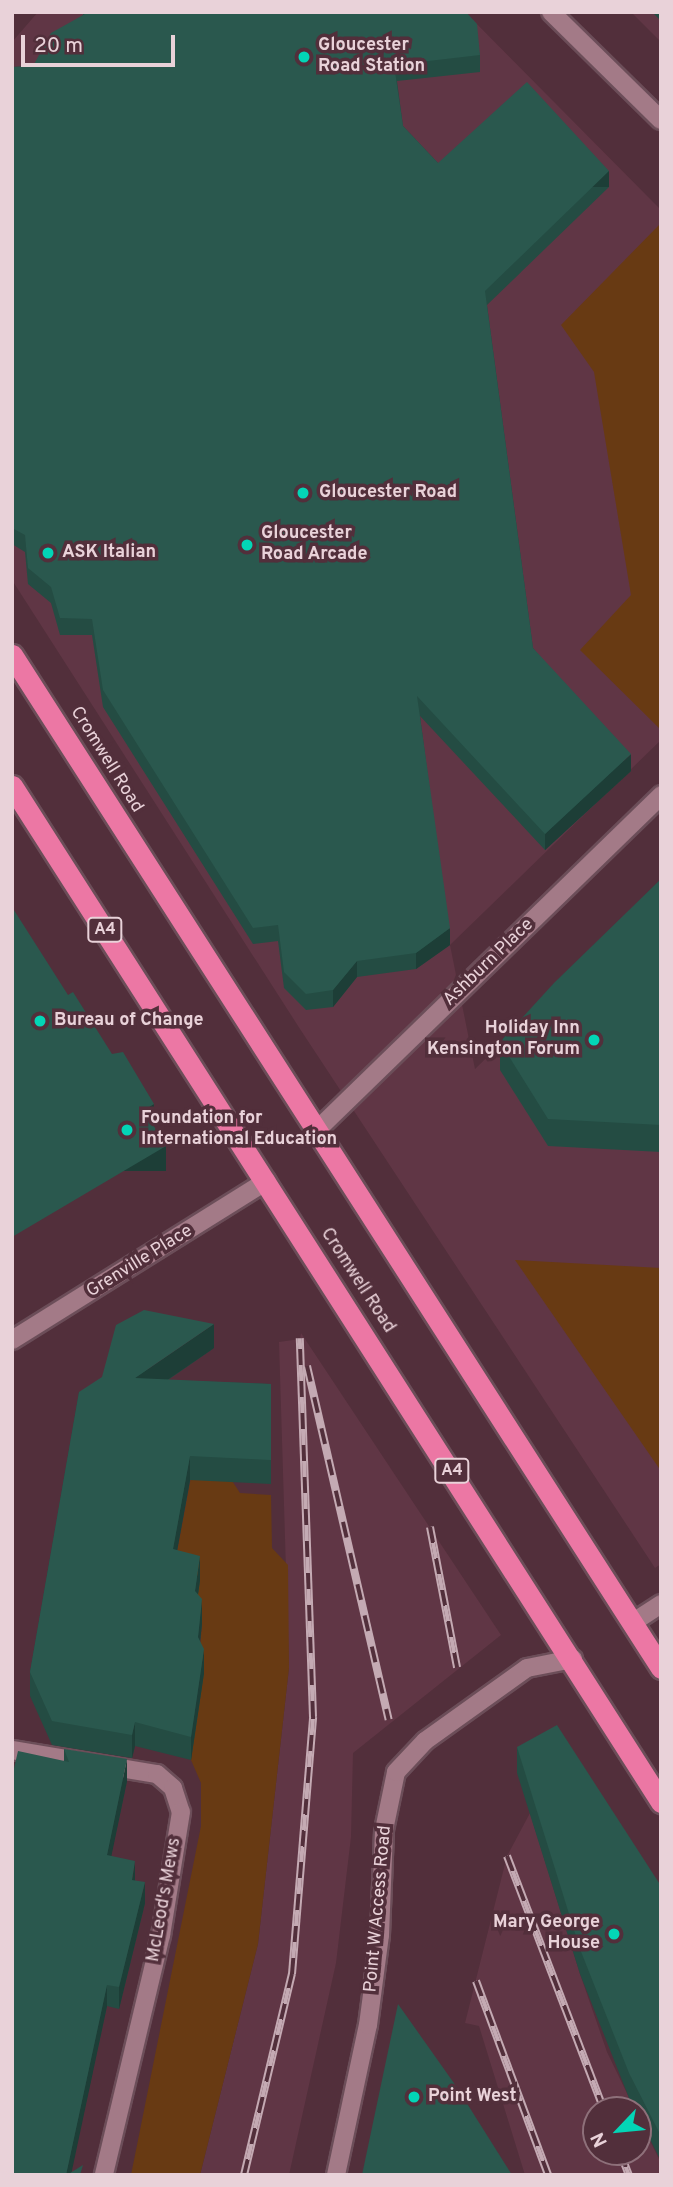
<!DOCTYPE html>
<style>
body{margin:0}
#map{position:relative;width:673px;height:2187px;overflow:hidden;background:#522f3b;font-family:Overpass,sans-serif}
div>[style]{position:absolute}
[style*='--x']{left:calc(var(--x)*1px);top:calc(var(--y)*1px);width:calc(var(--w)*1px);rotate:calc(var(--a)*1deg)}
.built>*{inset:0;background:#603645}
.green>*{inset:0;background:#683a13}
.roads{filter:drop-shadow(2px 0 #6c4e59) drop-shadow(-2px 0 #6c4e59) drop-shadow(0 2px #6c4e59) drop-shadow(0 -2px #6c4e59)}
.street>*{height:18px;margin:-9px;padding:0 9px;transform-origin:9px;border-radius:9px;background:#a37a87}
.highway>*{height:21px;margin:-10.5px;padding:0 10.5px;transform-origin:10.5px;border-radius:10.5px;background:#ec77a4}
.rail>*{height:8px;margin-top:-4px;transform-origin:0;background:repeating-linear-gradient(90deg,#522f3b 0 16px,#c4aab3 0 32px);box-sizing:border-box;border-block:2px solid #c4aab3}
.wall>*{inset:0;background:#244c43}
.shaded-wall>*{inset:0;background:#1d3e37;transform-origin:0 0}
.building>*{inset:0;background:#2a584e}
.dots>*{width:19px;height:19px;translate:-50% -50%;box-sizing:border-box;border:4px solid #522f3b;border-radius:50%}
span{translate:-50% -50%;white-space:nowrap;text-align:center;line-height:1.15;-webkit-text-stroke:7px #522f3b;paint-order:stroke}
.shield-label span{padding:2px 5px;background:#522f3b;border:2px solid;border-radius:5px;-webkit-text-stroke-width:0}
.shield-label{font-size:16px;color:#e9d2d9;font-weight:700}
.poi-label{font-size:18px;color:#e9d2d9;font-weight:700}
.left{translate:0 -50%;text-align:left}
.right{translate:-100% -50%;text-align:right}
.street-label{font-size:18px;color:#e9d2d9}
.frame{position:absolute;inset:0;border:14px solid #e9d2d9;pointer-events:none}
.north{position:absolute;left:582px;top:2096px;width:70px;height:70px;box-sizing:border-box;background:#522f3b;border:2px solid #8e707a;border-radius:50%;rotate:244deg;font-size:19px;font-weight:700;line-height:28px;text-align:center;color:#e9d2d9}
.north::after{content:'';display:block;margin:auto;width:24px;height:32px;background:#03d5b6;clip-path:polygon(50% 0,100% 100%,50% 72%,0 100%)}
.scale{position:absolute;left:21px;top:35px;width:154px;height:32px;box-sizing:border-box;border:4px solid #e9d2d9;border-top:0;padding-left:9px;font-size:21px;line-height:24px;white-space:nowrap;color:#e9d2d9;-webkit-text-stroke:5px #522f3b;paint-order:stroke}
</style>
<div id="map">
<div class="built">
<div style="clip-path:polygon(38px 12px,465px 12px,661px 210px,661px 740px,450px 945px,475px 1069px,661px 887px,661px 1564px,655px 1568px,300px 1029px,12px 580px,12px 42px)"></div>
<div style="clip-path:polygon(631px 12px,661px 12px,661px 42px)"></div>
<div style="clip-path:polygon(301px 1333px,501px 1635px,353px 1753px,351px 1837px,336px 1963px,289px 2175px,200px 2175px,258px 1944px,289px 1668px,279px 1342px,300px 1339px)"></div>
<div style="clip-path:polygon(530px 1813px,580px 1974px,607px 2052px,635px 2110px,596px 2110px,596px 2152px,638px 2152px,638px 2117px,661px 2163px,661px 2175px,525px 2175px,479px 2026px,465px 2023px,507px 1856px)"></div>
</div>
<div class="green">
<div style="clip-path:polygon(661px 223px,661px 728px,659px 728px,580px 650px,631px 595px,594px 372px,561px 325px)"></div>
<div style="clip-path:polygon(515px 1260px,661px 1268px,661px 1471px)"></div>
<div style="clip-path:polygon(197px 1445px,223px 1467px,240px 1493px,271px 1495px,272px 1548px,288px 1565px,289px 1668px,258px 1944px,200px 2175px,131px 2175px,201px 1826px,201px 1783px,191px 1760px,202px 1623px,173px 1573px)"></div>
</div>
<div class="roads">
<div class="street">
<div style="--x:551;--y:12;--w:154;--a:44.5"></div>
<div style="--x:316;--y:1131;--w:482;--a:-44.2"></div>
<div style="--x:12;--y:1340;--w:300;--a:-32"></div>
<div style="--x:632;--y:1623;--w:35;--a:-33"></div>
<div style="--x:12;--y:1750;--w:147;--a:9.4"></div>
<div style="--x:157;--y:1774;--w:21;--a:41"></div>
<div style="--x:173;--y:1788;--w:25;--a:72"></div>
<div style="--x:181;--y:1812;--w:125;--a:99.2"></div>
<div style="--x:161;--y:1935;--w:247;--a:103.4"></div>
<div style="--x:336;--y:2175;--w:153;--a:-78"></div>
<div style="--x:368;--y:2025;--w:91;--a:-82.4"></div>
<div style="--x:380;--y:1935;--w:105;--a:-87.8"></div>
<div style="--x:384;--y:1830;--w:59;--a:-78.3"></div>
<div style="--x:396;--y:1772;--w:42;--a:-46.9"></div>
<div style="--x:425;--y:1741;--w:125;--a:-35.6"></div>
<div style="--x:527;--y:1668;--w:47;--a:-11.1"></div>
</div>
<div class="highway">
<div style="--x:12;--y:655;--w:1203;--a:57.35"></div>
<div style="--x:12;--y:786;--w:1206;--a:57.43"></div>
</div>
</div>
<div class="rail">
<div style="--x:307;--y:1366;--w:363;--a:77"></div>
<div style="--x:430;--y:1527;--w:143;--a:79.1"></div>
<div style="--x:507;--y:1856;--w:272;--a:69.1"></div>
<div style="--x:476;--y:1981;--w:207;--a:69.6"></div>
<div style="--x:620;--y:2152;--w:25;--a:69"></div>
<div style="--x:244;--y:2175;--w:207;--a:-76.6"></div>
<div style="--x:292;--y:1974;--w:258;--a:-85.3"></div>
<div style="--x:313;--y:1717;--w:379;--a:-92"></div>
</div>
<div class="wall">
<div style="clip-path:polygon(83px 12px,466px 12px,480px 55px,480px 72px,397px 81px,403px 126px,438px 163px,609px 187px,487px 305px,533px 648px,631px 771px,545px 850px,420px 716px,450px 945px,416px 969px,357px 977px,333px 1007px,306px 1010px,284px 988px,278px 941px,253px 944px,103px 707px,92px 635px,60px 635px,51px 603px,28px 584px,25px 552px,12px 544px,12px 67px,33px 66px,83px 15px)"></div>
<div style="clip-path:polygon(652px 12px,661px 12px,661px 21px)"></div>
<div style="clip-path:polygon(661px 879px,661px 1152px,548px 1146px,500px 1070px,500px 1042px)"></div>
<div style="clip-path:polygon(214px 1348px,168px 1380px,271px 1384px,271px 1484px,190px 1480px,177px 1550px,200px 1580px,198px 1595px,202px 1623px,200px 1641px,204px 1673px,191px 1760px,135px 1746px,132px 1758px,52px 1745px,30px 1696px,30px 1672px,79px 1392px)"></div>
<div style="clip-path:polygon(517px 1747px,661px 1886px,661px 2161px,638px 2116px,638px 2110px,635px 2110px,629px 2098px,580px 1974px,517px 1773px)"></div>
<div style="clip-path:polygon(64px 1749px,127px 1781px,111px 1856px,135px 1880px,145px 1903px,119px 2009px,107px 2006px,71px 2172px,83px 2175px,12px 2175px,64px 1760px)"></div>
</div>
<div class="shaded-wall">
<div style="left:609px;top:171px;width:16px;height:173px;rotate:90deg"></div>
<div style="clip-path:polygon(631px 754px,631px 771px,545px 850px,545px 834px)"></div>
<div style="clip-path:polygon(450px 928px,450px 945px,416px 969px,416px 953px)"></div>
<div style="clip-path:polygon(357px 961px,357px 977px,333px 1007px,333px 990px)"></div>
<div style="clip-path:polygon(154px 1104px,154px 1129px,144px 1110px)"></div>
<div style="left:166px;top:1146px;width:25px;height:179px;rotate:90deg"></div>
<div style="clip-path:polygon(214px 1324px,214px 1348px,135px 1402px,135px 1378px)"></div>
<div style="clip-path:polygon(190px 1456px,190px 1480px,173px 1573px,173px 1549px)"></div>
<div style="clip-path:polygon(200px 1556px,200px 1580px,195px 1615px,195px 1591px)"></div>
<div style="clip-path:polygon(202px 1599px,202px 1623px,198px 1661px,198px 1637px)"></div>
<div style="clip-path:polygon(204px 1649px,204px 1673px,191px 1760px,191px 1737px)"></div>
<div style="clip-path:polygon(135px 1722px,135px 1746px,132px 1758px,132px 1735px)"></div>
<div style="clip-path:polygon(127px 1759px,127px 1781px,107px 1877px,107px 1855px)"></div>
<div style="clip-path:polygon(135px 1861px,135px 1883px,132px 1880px)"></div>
<div style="clip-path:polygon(145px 1882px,145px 1903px,119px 2009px,119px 1987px)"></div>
<div style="clip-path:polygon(107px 1985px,107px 2006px,71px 2175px,66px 2175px)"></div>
</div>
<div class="building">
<div style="clip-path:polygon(84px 12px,466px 12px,477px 24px,480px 55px,394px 65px,403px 126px,438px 163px,527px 82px,609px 171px,485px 291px,533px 648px,631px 754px,545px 834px,417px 696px,450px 928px,416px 953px,357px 961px,333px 990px,306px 994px,284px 972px,278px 925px,253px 928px,103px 690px,92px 619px,60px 618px,51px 587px,28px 568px,25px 535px,12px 528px,12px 67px,33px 66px,51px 33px,85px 14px)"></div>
<div style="clip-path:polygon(661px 879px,661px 1125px,548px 1119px,500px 1042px,554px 983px)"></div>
<div style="clip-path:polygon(12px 907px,68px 995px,73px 992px,112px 1054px,123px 1052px,154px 1104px,144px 1110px,166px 1146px,12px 1237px)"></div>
<div style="clip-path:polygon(144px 1310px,214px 1324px,135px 1378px,271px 1384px,271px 1460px,190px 1456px,173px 1549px,200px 1556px,195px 1591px,202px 1599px,198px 1637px,204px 1649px,191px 1737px,135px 1722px,132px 1735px,52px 1721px,30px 1672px,79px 1392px,102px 1377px,116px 1325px)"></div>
<div style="clip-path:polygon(557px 1725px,661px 1886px,661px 2136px,629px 2073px,580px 1949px,517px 1747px)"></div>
<div style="clip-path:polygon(64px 1749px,127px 1759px,107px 1855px,135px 1861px,132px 1880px,145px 1882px,119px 1987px,107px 1985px,66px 2175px,12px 2175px,12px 1777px,18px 1751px,69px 1762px)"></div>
<div style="clip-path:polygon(398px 2004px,456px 2086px,512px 2175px,362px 2175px)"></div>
<div style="clip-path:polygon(83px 2165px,80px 2175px,67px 2175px)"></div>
</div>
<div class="dots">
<div style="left:304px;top:57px;background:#03d5b6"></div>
<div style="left:303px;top:493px;background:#03d5b6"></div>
<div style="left:247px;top:545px;background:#03d5b6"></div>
<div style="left:48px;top:553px;background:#03d5b6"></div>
<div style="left:40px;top:1021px;background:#03d5b6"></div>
<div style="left:594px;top:1040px;background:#03d5b6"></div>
<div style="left:127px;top:1130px;background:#03d5b6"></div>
<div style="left:614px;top:1934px;background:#03d5b6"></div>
<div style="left:414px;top:2097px;background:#03d5b6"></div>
</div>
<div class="shield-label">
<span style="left:105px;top:930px">A4</span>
<span style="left:452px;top:1471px">A4</span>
</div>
<div class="poi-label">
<span class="left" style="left:318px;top:57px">Gloucester<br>Road Station</span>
<span class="left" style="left:319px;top:493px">Gloucester Road</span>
<span class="left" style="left:261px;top:545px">Gloucester<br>Road Arcade</span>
<span class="left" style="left:62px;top:553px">ASK Italian</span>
<span class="left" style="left:54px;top:1021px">Bureau of Change</span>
<span class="right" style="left:580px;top:1040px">Holiday Inn<br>Kensington Forum</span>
<span class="left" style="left:141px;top:1130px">Foundation for<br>International Education</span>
<span class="right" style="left:600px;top:1934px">Mary George<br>House</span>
<span class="left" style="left:428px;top:2097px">Point West</span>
</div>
<div class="street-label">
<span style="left:106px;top:760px;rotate:58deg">Cromwell Road</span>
<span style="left:489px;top:963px;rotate:-44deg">Ashburn Place</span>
<span style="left:140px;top:1262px;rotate:-32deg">Grenville Place</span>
<span style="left:357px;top:1281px;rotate:57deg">Cromwell Road</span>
<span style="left:165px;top:1900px;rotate:-80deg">McLeod's Mews</span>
<span style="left:379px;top:1909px;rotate:-85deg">Point W Access Road</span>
</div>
<div class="frame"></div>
<div class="north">N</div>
<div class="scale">20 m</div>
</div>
